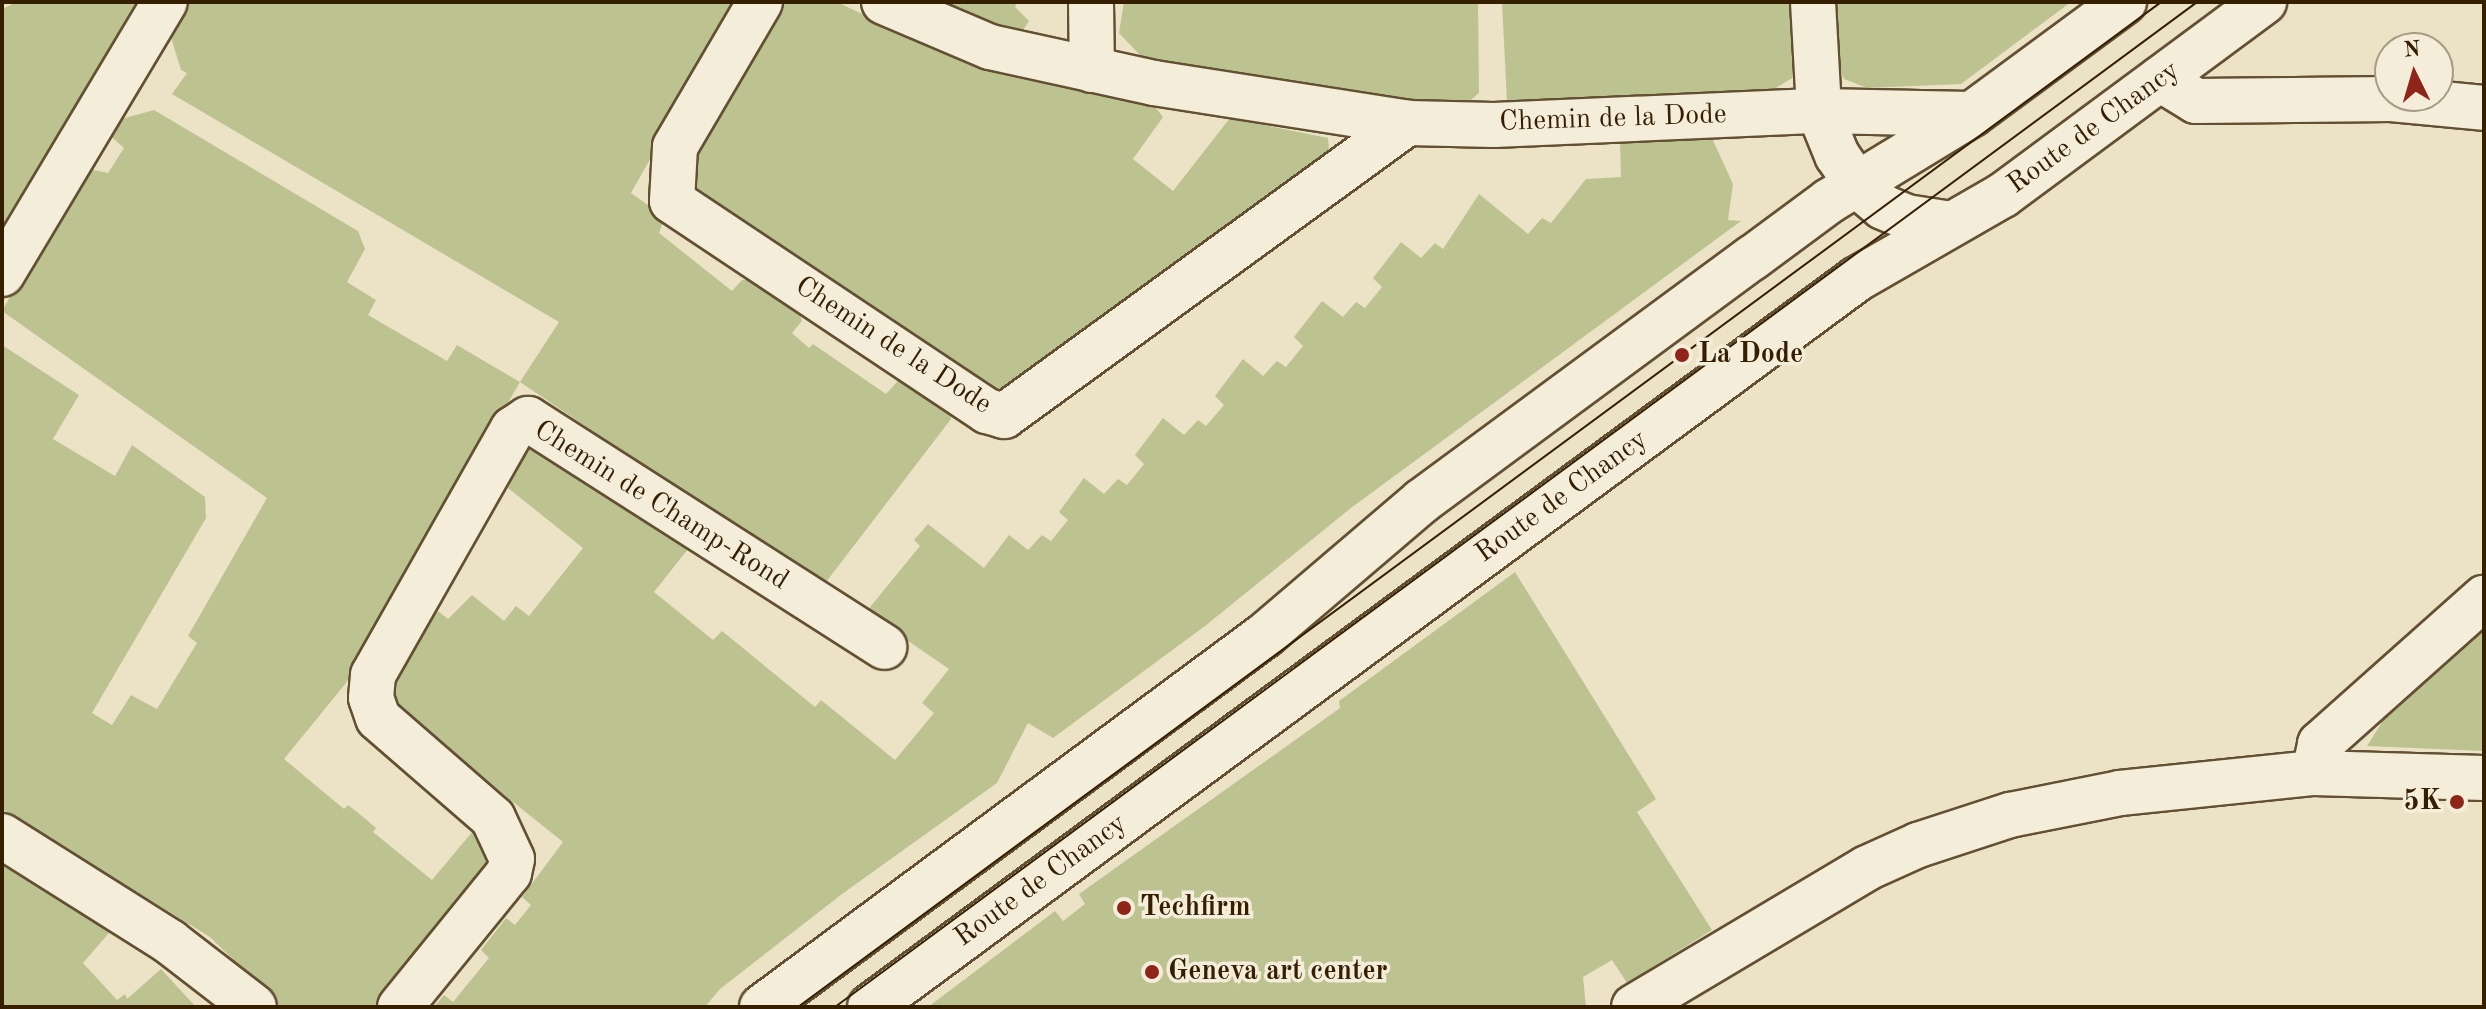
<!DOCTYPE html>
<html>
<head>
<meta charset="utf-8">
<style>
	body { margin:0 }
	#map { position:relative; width:2486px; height:1009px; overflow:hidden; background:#ece3c6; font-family:"Old Standard TT",serif }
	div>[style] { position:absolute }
	.green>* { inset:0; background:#bdc291 }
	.roads { filter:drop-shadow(2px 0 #635032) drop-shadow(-2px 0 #635032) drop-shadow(0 2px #635032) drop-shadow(0 -2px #635032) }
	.minor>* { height:44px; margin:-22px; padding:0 22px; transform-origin:22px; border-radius:22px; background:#f3edda }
	.tertiary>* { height:44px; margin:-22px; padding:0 22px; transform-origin:22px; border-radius:22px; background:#f3edda }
	.secondary>* { height:44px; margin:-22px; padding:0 22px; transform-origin:22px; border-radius:22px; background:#f3edda }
	.tram>* { height:2px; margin:-1px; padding:0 1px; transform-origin:1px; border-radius:1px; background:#351f00 }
	.dots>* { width:22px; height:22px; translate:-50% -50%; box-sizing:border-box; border:4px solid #f3edda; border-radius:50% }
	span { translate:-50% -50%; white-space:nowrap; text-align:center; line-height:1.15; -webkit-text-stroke:7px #f3edda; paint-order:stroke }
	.street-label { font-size:28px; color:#351f00 }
	.poi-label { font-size:28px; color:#351f00; font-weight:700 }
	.left { translate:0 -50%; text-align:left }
	.right { translate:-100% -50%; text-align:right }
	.frame { position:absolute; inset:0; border:4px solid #351f00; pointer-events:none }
	.north { position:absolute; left:2374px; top:32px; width:80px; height:80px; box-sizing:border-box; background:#f3edda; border:2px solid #a79b83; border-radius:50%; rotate:355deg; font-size:22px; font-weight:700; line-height:32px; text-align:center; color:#351f00 }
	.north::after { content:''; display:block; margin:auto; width:28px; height:36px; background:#8f2418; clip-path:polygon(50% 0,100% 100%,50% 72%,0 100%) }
</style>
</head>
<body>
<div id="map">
	<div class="green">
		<div style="clip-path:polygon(17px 2px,138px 2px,2px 226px,2px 9px)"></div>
		<div style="clip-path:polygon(184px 2px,739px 2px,631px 193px,665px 217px,659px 233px,732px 291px,742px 280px,761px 278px,797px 307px,802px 321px,792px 333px,809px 348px,813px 344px,886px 394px,905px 373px,949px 405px,951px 419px,823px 586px,520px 382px,346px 683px,284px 759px,344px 809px,348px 805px,362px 816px,376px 828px,373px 832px,432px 880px,478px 825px,491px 869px,381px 1007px,281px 1007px,210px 937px,2px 809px,2px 345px,79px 395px,53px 439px,115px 476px,132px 445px,205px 497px,206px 518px,92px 713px,112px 725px,131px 695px,157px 709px,197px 643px,188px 636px,267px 498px,2px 311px,84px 168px,108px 173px,124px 148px,107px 133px,114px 121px,154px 110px,358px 231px,365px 249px,347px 282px,376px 300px,368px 315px,447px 361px,457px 345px,520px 382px,559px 322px,172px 94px,187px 73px,181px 70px,168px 28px)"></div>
		<div style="clip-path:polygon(779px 2px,837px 2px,896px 30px,1007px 69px,1156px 108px,1163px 117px,1133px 159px,1173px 191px,1230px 118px,1328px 138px,1330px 160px,1000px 392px,693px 190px,685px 162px)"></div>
		<div style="clip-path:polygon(939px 2px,1017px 2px,1015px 7px,1029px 21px,1021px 33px)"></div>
		<div style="clip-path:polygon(1124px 2px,1478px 2px,1479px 93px,1463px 107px,1155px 71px,1119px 33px)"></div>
		<div style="clip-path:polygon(1502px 2px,1793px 2px,1798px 64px,1794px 77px,1766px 94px,1507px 102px)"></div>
		<div style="clip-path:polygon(1831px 2px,2071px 2px,1961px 84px,1867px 88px,1844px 79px,1836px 60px)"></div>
		<div style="clip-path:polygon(1711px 136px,1733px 184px,1728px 220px,1741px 221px,1351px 508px,1205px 626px,1053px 738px,1028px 723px,997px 783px,842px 894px,720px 989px,705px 1007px,434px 1007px,444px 995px,453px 1002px,489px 958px,481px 950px,506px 918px,515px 925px,531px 905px,522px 897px,563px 842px,398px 710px,392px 674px,438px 611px,448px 619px,472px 595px,504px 621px,516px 606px,529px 616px,583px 548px,508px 488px,529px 435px,688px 539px,688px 549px,654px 592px,713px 640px,722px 631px,815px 707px,821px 700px,895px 760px,934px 713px,922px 703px,949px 669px,866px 612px,920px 546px,914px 540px,928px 524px,984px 568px,1009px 535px,1028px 550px,1042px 535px,1051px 541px,1068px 520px,1059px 512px,1084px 478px,1104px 494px,1118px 479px,1127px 485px,1144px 464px,1135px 455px,1163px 418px,1184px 435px,1198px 420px,1206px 426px,1224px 405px,1215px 396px,1243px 359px,1263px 376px,1277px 361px,1286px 367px,1303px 346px,1294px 337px,1322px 301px,1343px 317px,1356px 302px,1365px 308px,1382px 287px,1373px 278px,1401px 242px,1421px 258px,1435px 243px,1443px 249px,1479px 194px,1528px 234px,1542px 218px,1551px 223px,1586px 179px,1621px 177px,1620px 141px)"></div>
		<div style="clip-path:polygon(1515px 572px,1656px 799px,1637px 812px,1712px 930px,1627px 983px,1612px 960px,1583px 977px,1586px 1007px,928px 1007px,1055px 911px,1063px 921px,1085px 904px,1079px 894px,1340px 708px,1339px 701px)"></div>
		<div style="clip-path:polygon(2484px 622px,2484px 751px,2367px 746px,2391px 708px)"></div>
		<div style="clip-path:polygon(2px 850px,115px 926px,83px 963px,117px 1000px,125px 994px,127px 999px,161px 969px,196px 1007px,2px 1007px)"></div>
	</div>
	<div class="roads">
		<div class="minor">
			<div style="left:760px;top:2px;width:168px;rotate:120.4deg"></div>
			<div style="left:675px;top:147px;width:54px;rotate:93.2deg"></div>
			<div style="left:672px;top:201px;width:379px;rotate:33.7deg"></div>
			<div style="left:987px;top:411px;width:18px;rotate:16deg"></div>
			<div style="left:1004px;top:416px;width:499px;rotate:-36deg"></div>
			<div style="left:884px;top:2px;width:115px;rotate:23deg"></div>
			<div style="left:990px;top:47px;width:168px;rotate:12.4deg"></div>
			<div style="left:1154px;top:83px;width:257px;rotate:8.9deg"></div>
			<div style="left:1408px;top:123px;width:86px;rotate:1.3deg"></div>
			<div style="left:1494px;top:125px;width:325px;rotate:-2.5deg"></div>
			<div style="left:1819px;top:111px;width:153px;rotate:1.1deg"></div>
			<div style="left:1091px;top:2px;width:68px;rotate:89.2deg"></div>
			<div style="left:1813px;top:2px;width:109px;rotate:86.8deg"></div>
			<div style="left:1819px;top:111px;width:48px;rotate:67.8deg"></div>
			<div style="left:1837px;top:155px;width:36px;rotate:56deg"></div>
			<div style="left:1857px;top:185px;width:34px;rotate:40deg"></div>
			<div style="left:1883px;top:207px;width:25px;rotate:23deg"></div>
			<div style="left:1906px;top:217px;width:46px;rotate:8.8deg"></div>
			<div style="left:2160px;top:79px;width:42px;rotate:31.4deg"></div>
			<div style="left:2196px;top:101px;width:195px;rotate:-0.6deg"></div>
			<div style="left:2391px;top:99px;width:93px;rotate:5.5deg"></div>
			<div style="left:2px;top:274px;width:317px;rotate:-59.1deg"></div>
			<div style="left:2314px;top:773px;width:30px;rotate:-78deg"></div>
			<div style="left:2320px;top:744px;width:220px;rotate:-41.7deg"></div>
			<div style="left:2px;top:836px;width:199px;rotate:32.2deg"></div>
			<div style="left:170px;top:942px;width:106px;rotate:37.7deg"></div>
			<div style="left:400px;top:1007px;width:173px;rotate:-50.9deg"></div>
			<div style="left:509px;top:873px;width:14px;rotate:-78deg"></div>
			<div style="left:512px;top:859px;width:45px;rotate:-114.9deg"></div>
			<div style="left:493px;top:818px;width:152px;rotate:-139deg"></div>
			<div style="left:378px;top:718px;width:21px;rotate:-109deg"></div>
			<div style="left:371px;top:698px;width:23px;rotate:-85deg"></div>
			<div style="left:373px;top:675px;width:283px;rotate:-60.4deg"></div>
			<div style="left:513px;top:429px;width:18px;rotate:-34deg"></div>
			<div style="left:528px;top:419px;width:423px;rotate:32.6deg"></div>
		</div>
		<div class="tertiary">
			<div style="left:1634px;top:1007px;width:271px;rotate:-30.8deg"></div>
			<div style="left:1867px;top:868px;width:56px;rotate:-24.3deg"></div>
			<div style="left:1918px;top:845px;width:97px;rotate:-18.1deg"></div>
			<div style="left:2010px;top:815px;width:112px;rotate:-11.3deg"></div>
			<div style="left:2120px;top:793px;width:195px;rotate:-5.9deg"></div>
			<div style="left:2314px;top:773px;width:170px;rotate:1.7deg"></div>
		</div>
		<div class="secondary">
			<div style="left:762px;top:1007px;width:626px;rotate:-36.49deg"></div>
			<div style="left:1265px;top:635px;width:206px;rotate:-40.5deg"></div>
			<div style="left:1422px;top:501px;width:410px;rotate:-36.4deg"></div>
			<div style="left:1752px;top:258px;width:96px;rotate:-36.5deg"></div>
			<div style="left:1829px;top:201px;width:167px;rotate:-31.3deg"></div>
			<div style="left:1972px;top:114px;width:189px;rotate:-36.4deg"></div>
			<div style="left:870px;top:1007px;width:1226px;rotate:-36.41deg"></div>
			<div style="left:1857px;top:279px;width:168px;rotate:-29.9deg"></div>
			<div style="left:2003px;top:195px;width:325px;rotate:-36.5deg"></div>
		</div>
	</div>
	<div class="tram">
		<div style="left:798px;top:1007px;width:1693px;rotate:-36.4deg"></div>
		<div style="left:835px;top:1007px;width:1693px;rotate:-36.42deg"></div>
	</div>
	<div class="dots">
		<div style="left:1682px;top:355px;background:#8f2418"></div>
		<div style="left:2457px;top:802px;background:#8f2418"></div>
		<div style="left:1124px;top:908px;background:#8f2418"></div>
		<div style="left:1152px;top:972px;background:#8f2418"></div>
	</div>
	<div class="street-label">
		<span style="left:1613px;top:119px;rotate:-2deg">Chemin de la Dode</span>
		<span style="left:2094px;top:128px;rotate:-36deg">Route de Chancy</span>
		<span style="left:893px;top:346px;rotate:33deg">Chemin de la Dode</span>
		<span style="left:1562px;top:497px;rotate:-36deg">Route de Chancy</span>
		<span style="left:661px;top:506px;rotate:32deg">Chemin de Champ-Rond</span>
		<span style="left:1041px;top:881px;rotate:-36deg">Route de Chancy</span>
	</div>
	<div class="poi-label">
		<span class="left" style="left:1698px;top:355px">La Dode</span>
		<span class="right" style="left:2441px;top:802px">5K</span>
		<span class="left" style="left:1140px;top:908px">Techfirm</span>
		<span class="left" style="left:1168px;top:972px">Geneva art center</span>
	</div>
	<div class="frame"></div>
	<div class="north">N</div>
</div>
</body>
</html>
